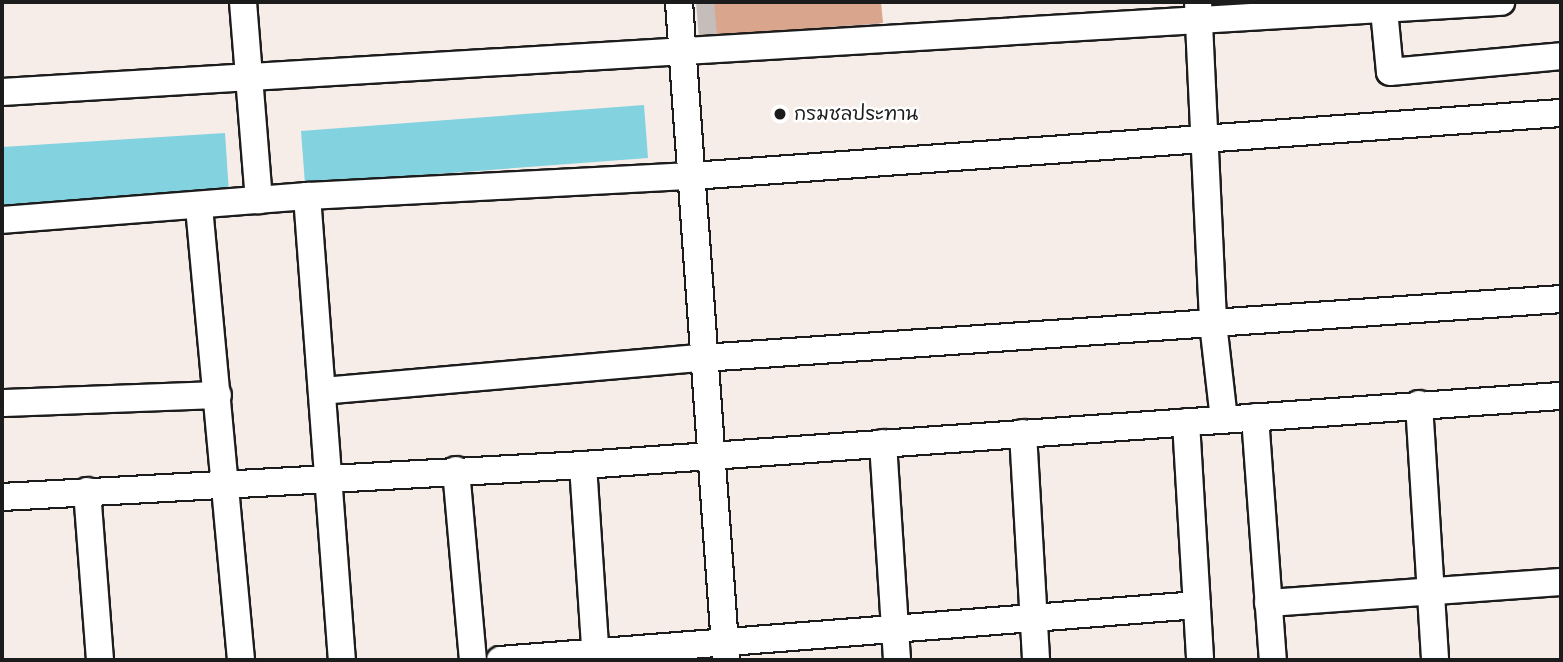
<!DOCTYPE html>
<html>
<head>
<meta charset="utf-8">
<style>
	body { margin:0 }
	#map { position:relative; width:1563px; height:662px; overflow:hidden; background:#f7ede8; font-family:"Shantell Sans","Playpen Sans Thai",sans-serif }
	div>[style] { position:absolute }
	.water>* { inset:0; background:#83d2df }
	.shadow>* { inset:0; background:#0003 }
	.building>* { inset:0; background:#d9a58d }
	.roads { filter:drop-shadow(2px 0 #1c1c1c) drop-shadow(-2px 0 #1c1c1c) drop-shadow(0 2px #1c1c1c) drop-shadow(0 -2px #1c1c1c) }
	.minor>* { height:26px; margin:-13px; padding:0 13px; transform-origin:13px; border-radius:13px; background:#fff }
	.dots>* { width:19px; height:19px; translate:-50% -50%; box-sizing:border-box; border:4px solid #fff; border-radius:50% }
	span { translate:-50% -50%; white-space:nowrap; text-align:center; line-height:1.15; -webkit-text-stroke:5px #fff; paint-order:stroke }
	.poi-label { font-size:19px; color:#1c1c1c }
	.left { translate:0 -50%; text-align:left }
	.frame { position:absolute; inset:0; border:4px solid #1c1c1c; pointer-events:none }
</style>
</head>
<body>
<div id="map">
	<div class="water">
		<div style="clip-path:polygon(644px 105px,648px 158px,305px 184px,301px 131px)"></div>
		<div style="clip-path:polygon(225px 133px,229px 193px,2px 206px,2px 147px)"></div>
	</div>
	<div class="shadow">
		<div style="clip-path:polygon(696px 2px,879px 2px,881px 22px,863px 40px,700px 51px)"></div>
	</div>
	<div class="building">
		<div style="clip-path:polygon(714px 2px,881px 2px,883px 23px,717px 35px)"></div>
	</div>
	<div class="roads">
		<div class="minor">
			<div style="left:243px;top:2px;width:199px;rotate:85.4deg"></div>
			<div style="left:679px;top:2px;width:660px;rotate:85.91deg"></div>
			<div style="left:1198px;top:2px;width:321px;rotate:87.3deg"></div>
			<div style="left:1213px;top:323px;width:97px;rotate:83.5deg"></div>
			<div style="left:1384px;top:10px;width:62px;rotate:84.5deg"></div>
			<div style="left:1390px;top:72px;width:172px;rotate:-5.3deg"></div>
			<div style="left:2px;top:92px;width:1502px;rotate:-3.44deg"></div>
			<div style="left:307px;top:196px;width:465px;rotate:85.7deg"></div>
			<div style="left:199px;top:207px;width:455px;rotate:84.7deg"></div>
			<div style="left:2px;top:220px;width:306px;rotate:-4.5deg"></div>
			<div style="left:307px;top:196px;width:386px;rotate:-3deg"></div>
			<div style="left:692px;top:176px;width:871px;rotate:-4.15deg"></div>
			<div style="left:322px;top:391px;width:382px;rotate:-5deg"></div>
			<div style="left:703px;top:358px;width:860px;rotate:-3.93deg"></div>
			<div style="left:2px;top:403px;width:216px;rotate:-2.1deg"></div>
			<div style="left:1419px;top:404px;width:256px;rotate:86.4deg"></div>
			<div style="left:1255px;top:417px;width:244px;rotate:85.8deg"></div>
			<div style="left:1186px;top:422px;width:238px;rotate:86.6deg"></div>
			<div style="left:1023px;top:433px;width:227px;rotate:86.7deg"></div>
			<div style="left:883px;top:443px;width:217px;rotate:86.3deg"></div>
			<div style="left:583px;top:465px;width:195px;rotate:86.2deg"></div>
			<div style="left:456px;top:470px;width:191px;rotate:84.9deg"></div>
			<div style="left:87px;top:491px;width:169px;rotate:85.6deg"></div>
			<div style="left:2px;top:497px;width:582px;rotate:-3.15deg"></div>
			<div style="left:583px;top:465px;width:980px;rotate:-4.04deg"></div>
			<div style="left:1268px;top:603px;width:294px;rotate:-4.1deg"></div>
			<div style="left:500px;top:660px;width:699px;rotate:-4.51deg"></div>
		</div>
	</div>
	<div class="dots">
		<div style="left:780px;top:114px;background:#1c1c1c"></div>
	</div>
	<div class="poi-label">
		<span class="left" style="left:794px;top:114px">กรมชลประทาน</span>
	</div>
	<div class="frame"></div>
</div>
</body>
</html>
